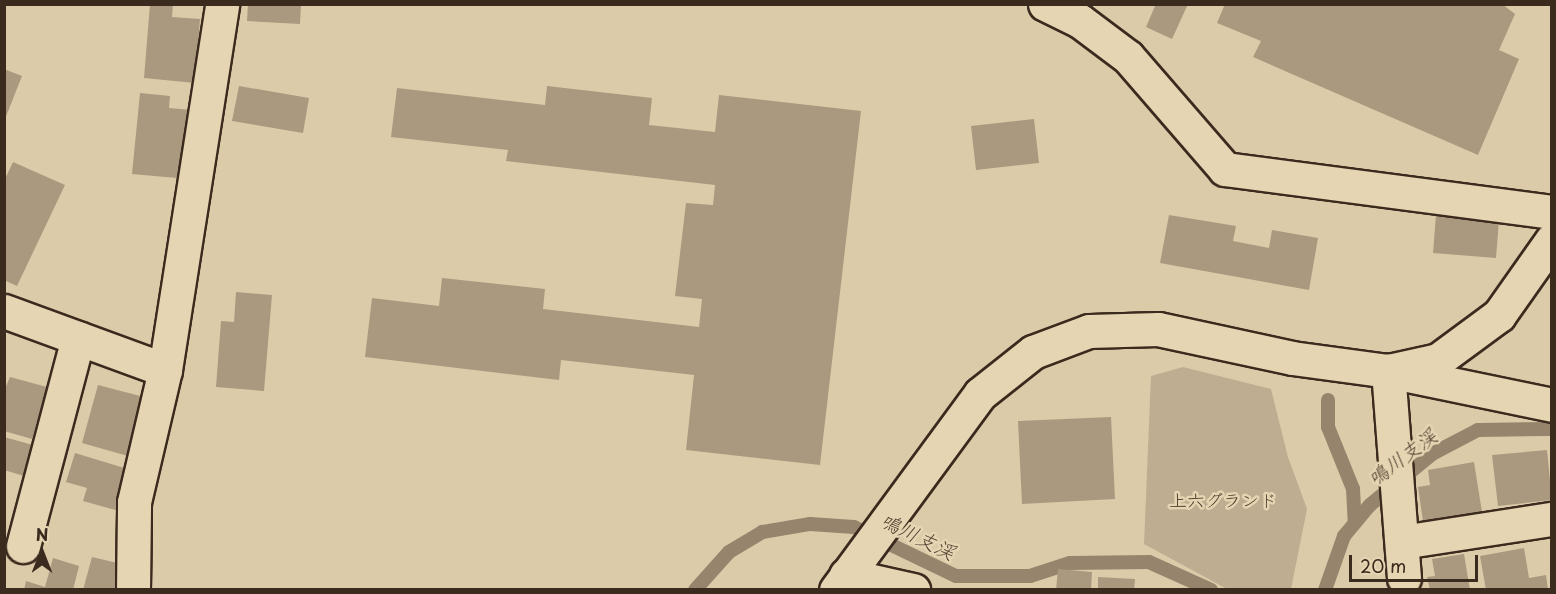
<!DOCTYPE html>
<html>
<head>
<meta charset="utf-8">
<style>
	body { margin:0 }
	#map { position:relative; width:1556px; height:594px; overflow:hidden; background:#dccba9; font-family:"Playpen Sans","Klee One",sans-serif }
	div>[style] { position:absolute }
	.green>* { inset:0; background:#bead90 }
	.stream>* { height:14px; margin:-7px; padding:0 7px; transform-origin:7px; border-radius:7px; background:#96856c }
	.building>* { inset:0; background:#aa997e }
	.roads { filter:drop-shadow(2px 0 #3b2a1e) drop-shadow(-2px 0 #3b2a1e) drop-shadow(0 2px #3b2a1e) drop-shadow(0 -2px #3b2a1e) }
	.minor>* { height:33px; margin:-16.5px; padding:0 16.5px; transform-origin:16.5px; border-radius:16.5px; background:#e6d5b2 }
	span { translate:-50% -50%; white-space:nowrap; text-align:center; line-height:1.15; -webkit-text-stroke:5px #e6d5b2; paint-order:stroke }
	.park-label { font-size:18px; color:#4f3e2f }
	.water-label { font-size:20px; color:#524132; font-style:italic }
	.frame { position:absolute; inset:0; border:6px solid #3b2a1e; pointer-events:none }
	.north { position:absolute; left:12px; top:522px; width:60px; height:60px; -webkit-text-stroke:4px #e6d5b2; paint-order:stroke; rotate:0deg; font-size:16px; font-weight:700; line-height:24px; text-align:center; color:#3b2a1e }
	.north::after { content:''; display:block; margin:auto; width:21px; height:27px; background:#3b2a1e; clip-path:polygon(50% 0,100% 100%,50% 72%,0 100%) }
	.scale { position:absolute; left:1349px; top:555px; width:129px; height:27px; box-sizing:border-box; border:3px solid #3b2a1e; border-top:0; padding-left:8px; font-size:18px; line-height:21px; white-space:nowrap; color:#3b2a1e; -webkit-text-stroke:4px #e6d5b2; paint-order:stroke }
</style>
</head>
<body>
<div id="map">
	<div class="green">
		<div style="clip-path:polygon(1183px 367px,1271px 389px,1288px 457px,1307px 509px,1291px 589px,1227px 589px,1144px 544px,1151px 376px)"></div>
	</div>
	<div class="stream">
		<div style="left:1328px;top:400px;width:27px;rotate:90deg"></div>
		<div style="left:1328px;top:427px;width:67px;rotate:68deg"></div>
		<div style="left:1353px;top:489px;width:34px;rotate:87deg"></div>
		<div style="left:695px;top:590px;width:51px;rotate:-48.2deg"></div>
		<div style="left:729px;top:552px;width:39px;rotate:-31deg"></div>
		<div style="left:762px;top:532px;width:49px;rotate:-9.5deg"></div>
		<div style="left:810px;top:524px;width:44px;rotate:3.9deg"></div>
		<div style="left:854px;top:527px;width:113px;rotate:25.7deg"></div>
		<div style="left:956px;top:576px;width:74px"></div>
		<div style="left:1030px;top:576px;width:42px;rotate:-18deg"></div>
		<div style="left:1070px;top:563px;width:79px;rotate:-0.7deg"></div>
		<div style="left:1149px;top:562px;width:68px;rotate:24.3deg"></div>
		<div style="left:1325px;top:590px;width:57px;rotate:-70.6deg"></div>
		<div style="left:1344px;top:536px;width:40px;rotate:-50deg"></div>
		<div style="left:1370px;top:505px;width:80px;rotate:-39.4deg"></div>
		<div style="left:1432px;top:454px;width:52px;rotate:-27.6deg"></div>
		<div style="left:1478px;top:430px;width:74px;rotate:-0.8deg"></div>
	</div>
	<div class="building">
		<div style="clip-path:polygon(150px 4px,173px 4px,172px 17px,200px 19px,195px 83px,144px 78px)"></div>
		<div style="clip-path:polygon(248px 4px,301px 4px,300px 24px,247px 21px)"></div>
		<div style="clip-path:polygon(1151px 4px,1188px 4px,1172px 39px,1146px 27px,1155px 6px)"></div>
		<div style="clip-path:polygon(1225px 4px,1502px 4px,1515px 14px,1499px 50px,1519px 59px,1478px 155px,1253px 57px,1261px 41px,1217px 23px)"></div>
		<div style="clip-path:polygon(4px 69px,22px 76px,5px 119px,4px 119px)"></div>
		<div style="clip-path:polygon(239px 86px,309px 98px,303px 133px,232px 121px)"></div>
		<div style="clip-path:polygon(547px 86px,652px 98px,649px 125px,715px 132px,719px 95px,861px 111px,820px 465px,686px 450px,694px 375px,561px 360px,559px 380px,365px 357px,372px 298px,439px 306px,442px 278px,545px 289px,543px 309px,699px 327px,702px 299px,675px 296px,686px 203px,713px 205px,715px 185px,506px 161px,508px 150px,391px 137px,397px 88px,545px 105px)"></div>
		<div style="clip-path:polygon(140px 93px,170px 96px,169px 108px,192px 110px,187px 168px,178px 168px,177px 178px,132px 174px)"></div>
		<div style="clip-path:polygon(1034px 119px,1039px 163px,976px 170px,971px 126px)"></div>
		<div style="clip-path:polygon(13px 162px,65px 185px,17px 286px,4px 280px,4px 181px)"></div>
		<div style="clip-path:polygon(1169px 215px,1236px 226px,1233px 241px,1269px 248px,1272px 230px,1318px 238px,1309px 290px,1160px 263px)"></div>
		<div style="clip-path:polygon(1436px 215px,1499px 220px,1496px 258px,1433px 253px)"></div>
		<div style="clip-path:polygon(236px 292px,272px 295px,264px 391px,216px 387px,221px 321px,234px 322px)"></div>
		<div style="clip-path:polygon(10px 377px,47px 387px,32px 439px,4px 431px,4px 391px)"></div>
		<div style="clip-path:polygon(98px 385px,144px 397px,128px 456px,82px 443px)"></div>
		<div style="clip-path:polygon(1111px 417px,1115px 499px,1022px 504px,1018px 421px)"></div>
		<div style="clip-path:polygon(4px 437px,33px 445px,24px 476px,4px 470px)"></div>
		<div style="clip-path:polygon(1547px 450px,1552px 500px,1498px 506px,1492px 455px)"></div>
		<div style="clip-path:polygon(75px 453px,131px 470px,119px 511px,83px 501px,87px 488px,66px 482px)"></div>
		<div style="clip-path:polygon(1474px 462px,1482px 512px,1423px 521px,1418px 487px,1430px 485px,1428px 470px)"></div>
		<div style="clip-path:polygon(1524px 548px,1529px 578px,1546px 575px,1548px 590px,1486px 590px,1480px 556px)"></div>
		<div style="clip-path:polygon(1464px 554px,1470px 590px,1430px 590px,1427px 577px,1435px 576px,1432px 559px)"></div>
		<div style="clip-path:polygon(92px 557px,126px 565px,119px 590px,83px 590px)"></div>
		<div style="clip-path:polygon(53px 558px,79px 566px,73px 590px,24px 590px,26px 581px,45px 587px)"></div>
		<div style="clip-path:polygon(1058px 569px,1092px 572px,1091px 590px,1056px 590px)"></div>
		<div style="clip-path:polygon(1098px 577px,1135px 579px,1134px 590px,1098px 590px)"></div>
	</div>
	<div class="roads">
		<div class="minor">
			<div style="left:1045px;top:4px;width:39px;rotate:26deg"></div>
			<div style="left:1080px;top:21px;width:60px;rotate:36.9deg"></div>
			<div style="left:1128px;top:57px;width:148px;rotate:49.1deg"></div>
			<div style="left:1225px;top:169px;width:330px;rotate:7.5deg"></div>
			<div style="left:4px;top:311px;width:171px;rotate:20.1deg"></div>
			<div style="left:1402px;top:542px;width:151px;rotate:-8.8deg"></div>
			<div style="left:23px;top:546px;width:215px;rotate:-75.2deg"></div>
			<div style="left:846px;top:575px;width:69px;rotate:12.6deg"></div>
			<div style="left:1404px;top:578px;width:208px;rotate:-94.4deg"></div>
			<div style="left:1388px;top:371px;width:167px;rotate:11.7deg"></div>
			<div style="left:133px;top:590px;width:88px;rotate:-89.3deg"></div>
			<div style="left:134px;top:502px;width:136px;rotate:-76.8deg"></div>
			<div style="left:165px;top:370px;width:370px;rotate:-81.1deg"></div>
			<div style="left:836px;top:590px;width:243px;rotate:-53.7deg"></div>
			<div style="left:980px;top:394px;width:68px;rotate:-38.4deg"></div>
			<div style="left:1033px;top:352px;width:60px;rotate:-20.6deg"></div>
			<div style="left:1089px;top:331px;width:69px;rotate:-1.7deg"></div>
			<div style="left:1158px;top:329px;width:137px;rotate:12.2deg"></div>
			<div style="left:1292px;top:358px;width:97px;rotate:7.7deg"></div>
			<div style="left:1388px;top:371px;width:51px;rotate:-12.4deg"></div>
			<div style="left:1438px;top:360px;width:76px;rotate:-36.4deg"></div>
			<div style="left:1499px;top:315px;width:92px;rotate:-54.8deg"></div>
		</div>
	</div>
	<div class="park-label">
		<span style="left:1223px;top:500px">上六グランド</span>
	</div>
	<div class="water-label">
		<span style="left:1402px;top:457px;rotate:-37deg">鳴川支渓</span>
		<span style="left:918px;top:536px;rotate:26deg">鳴川支渓</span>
	</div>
	<div class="frame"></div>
	<div class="north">N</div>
	<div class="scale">20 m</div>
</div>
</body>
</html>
